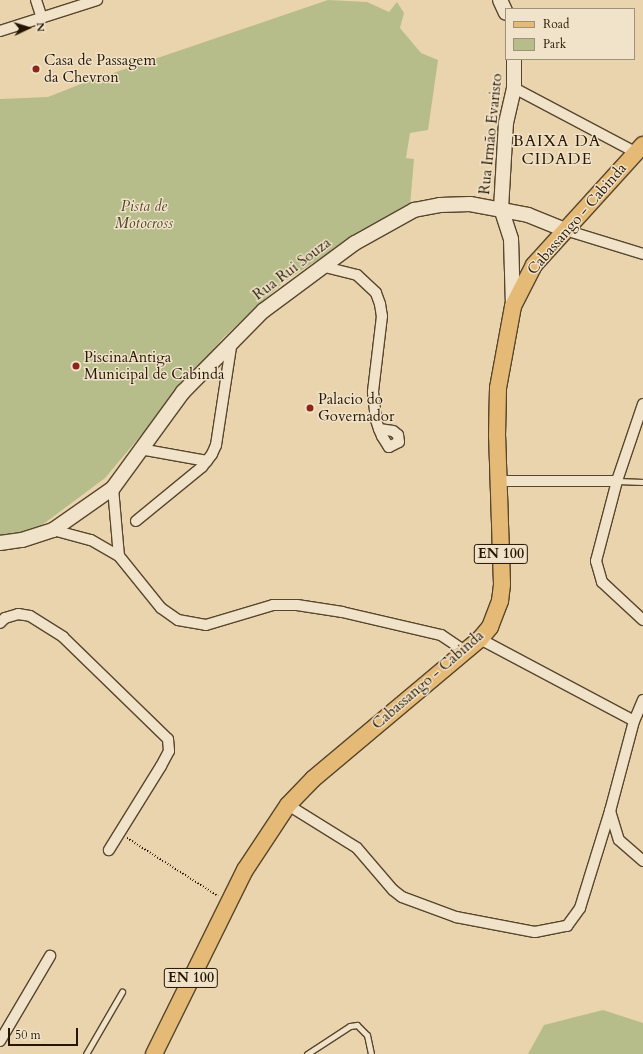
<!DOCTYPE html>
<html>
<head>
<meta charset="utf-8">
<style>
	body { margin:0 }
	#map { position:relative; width:643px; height:1054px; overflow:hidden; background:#ead4ad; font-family:Cardo,serif }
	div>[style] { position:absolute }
	.green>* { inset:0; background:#b6bd8a }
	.path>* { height:1.5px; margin-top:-0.75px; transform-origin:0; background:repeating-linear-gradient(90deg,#261601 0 1px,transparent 0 3px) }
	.roads { filter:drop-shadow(1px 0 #57462c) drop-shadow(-1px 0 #57462c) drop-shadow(0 1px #57462c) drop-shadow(0 -1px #57462c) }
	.lane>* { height:5px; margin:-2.5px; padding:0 2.5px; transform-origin:2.5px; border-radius:2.5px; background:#f1e3ca }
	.street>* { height:10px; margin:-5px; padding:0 5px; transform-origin:5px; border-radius:5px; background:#f1e3ca }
	.secondary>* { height:14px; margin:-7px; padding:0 7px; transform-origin:7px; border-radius:7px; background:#f1e3ca }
	.primary>* { height:16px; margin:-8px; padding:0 8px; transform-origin:8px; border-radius:8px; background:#e5ba76 }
	.dots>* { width:11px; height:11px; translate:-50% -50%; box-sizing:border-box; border:2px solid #f1e3ca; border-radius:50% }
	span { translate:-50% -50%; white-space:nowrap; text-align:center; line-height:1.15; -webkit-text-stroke:3px #f1e3ca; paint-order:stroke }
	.shield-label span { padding:1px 3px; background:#f1e3ca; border:1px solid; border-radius:3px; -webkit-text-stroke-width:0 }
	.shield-label { font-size:14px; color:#261601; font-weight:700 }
	.poi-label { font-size:15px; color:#261601 }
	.left { translate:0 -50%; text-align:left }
	.street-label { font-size:15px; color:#261601 }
	.park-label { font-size:15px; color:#51482a; font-style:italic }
	.neighbourhood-label { font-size:16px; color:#261601; letter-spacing:1px }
	.legend { position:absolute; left:505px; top:8px; width:130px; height:52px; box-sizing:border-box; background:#f1e3ca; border:1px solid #a0917a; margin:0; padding:5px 7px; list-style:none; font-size:12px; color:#261601 }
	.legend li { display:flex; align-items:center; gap:8px; height:20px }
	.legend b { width:20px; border:1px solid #a0917a }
	.north { position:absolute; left:8px; top:8px; width:40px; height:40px; -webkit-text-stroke:3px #f1e3ca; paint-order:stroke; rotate:86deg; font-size:11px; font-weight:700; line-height:16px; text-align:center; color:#261601 }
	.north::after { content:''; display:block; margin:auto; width:14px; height:18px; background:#261601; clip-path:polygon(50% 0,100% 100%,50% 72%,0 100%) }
	.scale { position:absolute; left:8px; top:1028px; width:70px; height:18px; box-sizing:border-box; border:2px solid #261601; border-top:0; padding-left:5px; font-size:12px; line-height:14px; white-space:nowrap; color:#261601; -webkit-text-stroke:3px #f1e3ca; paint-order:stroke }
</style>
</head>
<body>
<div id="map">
	<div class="green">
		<div style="clip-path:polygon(328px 0,367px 2px,389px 12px,397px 2px,404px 13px,400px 28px,421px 53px,438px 60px,428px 130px,410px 133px,406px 158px,414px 159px,410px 206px,343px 243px,281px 284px,223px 338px,105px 478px,30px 534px,10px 537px,0 535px,0 99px,48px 97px,81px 84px)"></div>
		<div style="clip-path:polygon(603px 1010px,643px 1023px,643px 1054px,528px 1054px,544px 1025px)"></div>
	</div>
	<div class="path">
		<div style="left:127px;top:838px;width:108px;rotate:32.5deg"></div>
	</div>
	<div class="roads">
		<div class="lane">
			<div style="left:617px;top:481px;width:26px;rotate:2deg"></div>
			<div style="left:86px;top:1054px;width:72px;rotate:-59.9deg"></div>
			<div style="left:307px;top:1054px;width:51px;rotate:-33.1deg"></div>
			<div style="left:350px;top:1026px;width:7px;rotate:-8deg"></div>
			<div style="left:357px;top:1025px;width:14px;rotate:45deg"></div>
			<div style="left:367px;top:1035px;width:19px;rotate:78deg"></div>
		</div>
		<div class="street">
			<div style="left:36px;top:0;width:19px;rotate:72deg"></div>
			<div style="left:0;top:31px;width:102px;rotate:-17.7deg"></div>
			<div style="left:514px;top:88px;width:137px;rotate:27.9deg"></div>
			<div style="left:565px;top:230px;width:82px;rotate:17.1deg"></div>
			<div style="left:325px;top:267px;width:33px;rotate:14deg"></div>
			<div style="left:357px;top:275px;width:26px;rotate:43deg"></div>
			<div style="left:376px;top:293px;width:12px;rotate:70deg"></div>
			<div style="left:380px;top:304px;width:12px;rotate:81deg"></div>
			<div style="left:382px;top:316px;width:77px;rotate:96.8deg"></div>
			<div style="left:373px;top:392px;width:28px;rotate:84deg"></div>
			<div style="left:376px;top:420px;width:9px;rotate:72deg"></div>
			<div style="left:379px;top:429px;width:8px;rotate:67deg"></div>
			<div style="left:382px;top:436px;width:13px;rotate:58deg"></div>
			<div style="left:389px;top:447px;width:11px;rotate:-27deg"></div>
			<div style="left:399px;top:442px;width:7px;rotate:-98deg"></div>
			<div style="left:398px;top:435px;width:6px;rotate:-141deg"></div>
			<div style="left:393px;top:431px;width:14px;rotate:-172deg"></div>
			<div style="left:643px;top:404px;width:81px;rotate:108.7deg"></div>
			<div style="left:617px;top:481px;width:83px;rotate:104.7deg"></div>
			<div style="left:596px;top:561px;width:22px;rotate:74deg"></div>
			<div style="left:602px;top:582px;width:56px;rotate:42.8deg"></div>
			<div style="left:140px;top:449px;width:68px;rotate:10.2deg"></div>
			<div style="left:498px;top:481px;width:119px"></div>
			<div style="left:113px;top:488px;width:68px;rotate:85deg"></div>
			<div style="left:119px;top:556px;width:67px;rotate:51.1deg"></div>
			<div style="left:161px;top:608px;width:21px;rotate:35deg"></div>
			<div style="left:178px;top:620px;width:28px;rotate:10deg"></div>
			<div style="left:206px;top:625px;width:70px;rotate:-16.6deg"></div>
			<div style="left:273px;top:605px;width:24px"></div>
			<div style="left:297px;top:605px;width:46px;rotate:8.8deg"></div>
			<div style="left:342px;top:612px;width:102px;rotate:13.1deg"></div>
			<div style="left:441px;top:635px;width:29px;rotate:34deg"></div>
			<div style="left:136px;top:521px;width:85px;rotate:-39.3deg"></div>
			<div style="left:202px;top:467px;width:16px;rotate:-52deg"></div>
			<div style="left:212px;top:454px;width:10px;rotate:-66deg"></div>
			<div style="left:216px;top:445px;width:105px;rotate:-81.3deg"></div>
			<div style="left:53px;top:530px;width:39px;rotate:15deg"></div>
			<div style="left:91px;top:540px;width:32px;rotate:30deg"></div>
			<div style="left:0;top:623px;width:7px;rotate:-45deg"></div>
			<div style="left:5px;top:618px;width:14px;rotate:-17deg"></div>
			<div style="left:18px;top:614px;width:12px;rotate:9deg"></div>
			<div style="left:30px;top:616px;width:39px;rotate:32deg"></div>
			<div style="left:63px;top:637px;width:146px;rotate:44.2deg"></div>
			<div style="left:168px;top:739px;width:12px;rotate:85deg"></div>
			<div style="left:169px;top:751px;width:17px;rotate:118deg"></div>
			<div style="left:161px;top:766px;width:99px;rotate:121.8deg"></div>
			<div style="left:480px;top:639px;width:174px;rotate:28deg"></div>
			<div style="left:643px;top:700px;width:23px;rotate:113deg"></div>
			<div style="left:634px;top:721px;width:93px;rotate:104.9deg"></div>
			<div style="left:610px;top:811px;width:30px;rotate:73deg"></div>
			<div style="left:619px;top:840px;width:32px;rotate:41deg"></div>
			<div style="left:288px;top:805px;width:81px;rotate:31.9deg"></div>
			<div style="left:357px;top:848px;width:55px;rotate:49.4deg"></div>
			<div style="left:393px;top:890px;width:11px;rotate:38deg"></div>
			<div style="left:402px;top:897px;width:58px;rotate:20.3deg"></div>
			<div style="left:456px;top:917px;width:80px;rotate:10.8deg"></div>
			<div style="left:535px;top:932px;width:33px;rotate:-11deg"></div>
			<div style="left:567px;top:926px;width:22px;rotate:-54deg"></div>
			<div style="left:580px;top:908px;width:102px;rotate:-72.8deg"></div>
			<div style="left:0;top:1041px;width:99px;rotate:-59.5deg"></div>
		</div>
		<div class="secondary">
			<div style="left:500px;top:0;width:14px;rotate:65deg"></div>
			<div style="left:513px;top:306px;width:67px;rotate:-91.7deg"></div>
			<div style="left:511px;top:239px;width:32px;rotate:-108deg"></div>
			<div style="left:501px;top:209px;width:86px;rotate:-86.7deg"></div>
			<div style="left:506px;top:123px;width:36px;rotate:-77deg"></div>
			<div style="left:514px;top:88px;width:29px;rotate:-90deg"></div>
			<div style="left:0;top:543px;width:22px;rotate:-8deg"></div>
			<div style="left:22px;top:540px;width:33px;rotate:-18deg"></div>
			<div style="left:53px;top:530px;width:73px;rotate:-35deg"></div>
			<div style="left:113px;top:488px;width:119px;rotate:-53.9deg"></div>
			<div style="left:183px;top:392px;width:114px;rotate:-45.4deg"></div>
			<div style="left:263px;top:311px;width:114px;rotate:-36.5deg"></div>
			<div style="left:355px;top:243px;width:68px;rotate:-29.2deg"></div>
			<div style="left:414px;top:210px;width:26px;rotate:-11deg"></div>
			<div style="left:440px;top:205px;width:30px;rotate:-2deg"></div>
			<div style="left:470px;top:204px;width:59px;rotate:10.7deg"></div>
			<div style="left:528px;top:215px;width:40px;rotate:22deg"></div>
		</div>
		<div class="primary">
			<div style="left:154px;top:1054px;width:205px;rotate:-63.7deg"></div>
			<div style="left:245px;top:870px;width:78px;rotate:-56.5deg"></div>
			<div style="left:288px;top:805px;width:36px;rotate:-46deg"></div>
			<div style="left:313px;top:779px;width:218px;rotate:-40deg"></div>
			<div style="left:480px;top:639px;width:16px;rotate:-50deg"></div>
			<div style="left:490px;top:627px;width:28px;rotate:-69deg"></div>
			<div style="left:500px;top:601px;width:17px;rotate:-83deg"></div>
			<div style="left:502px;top:584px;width:148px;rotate:-91.9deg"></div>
			<div style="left:497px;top:436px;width:48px;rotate:-88.8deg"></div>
			<div style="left:498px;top:388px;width:83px;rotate:-79.6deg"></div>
			<div style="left:513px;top:306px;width:46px;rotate:-62.9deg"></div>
			<div style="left:534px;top:265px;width:162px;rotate:-47.8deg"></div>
		</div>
	</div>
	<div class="dots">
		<div style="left:36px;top:69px;background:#8f2418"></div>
		<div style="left:76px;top:366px;background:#8f2418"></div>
		<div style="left:310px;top:408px;background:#8f2418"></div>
	</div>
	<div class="shield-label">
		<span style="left:501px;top:554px">EN 100</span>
		<span style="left:191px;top:978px">EN 100</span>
	</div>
	<div class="poi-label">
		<span class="left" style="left:44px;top:69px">Casa de Passagem<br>da Chevron</span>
		<span class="left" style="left:84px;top:366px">PiscinaAntiga<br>Municipal de Cabinda</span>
		<span class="left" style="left:318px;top:408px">Palacio do<br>Governador</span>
	</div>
	<div class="street-label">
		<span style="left:491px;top:134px;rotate:-84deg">Rua Irmão Evaristo</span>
		<span style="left:577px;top:219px;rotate:-49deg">Cabassango - Cabinda</span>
		<span style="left:292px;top:269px;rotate:-37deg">Rua Rui Souza</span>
		<span style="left:428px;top:680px;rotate:-41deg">Cabassango - Cabinda</span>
	</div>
	<div class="park-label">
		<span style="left:144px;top:215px">Pista de<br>Motocross</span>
	</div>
	<div class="neighbourhood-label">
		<span style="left:557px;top:150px">BAIXA DA<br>CIDADE</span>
	</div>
	<ul class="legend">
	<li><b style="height:5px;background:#e5ba76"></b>Road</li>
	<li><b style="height:11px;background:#b6bd8a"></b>Park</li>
	</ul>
	<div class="north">N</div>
	<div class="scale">50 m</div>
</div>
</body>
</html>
